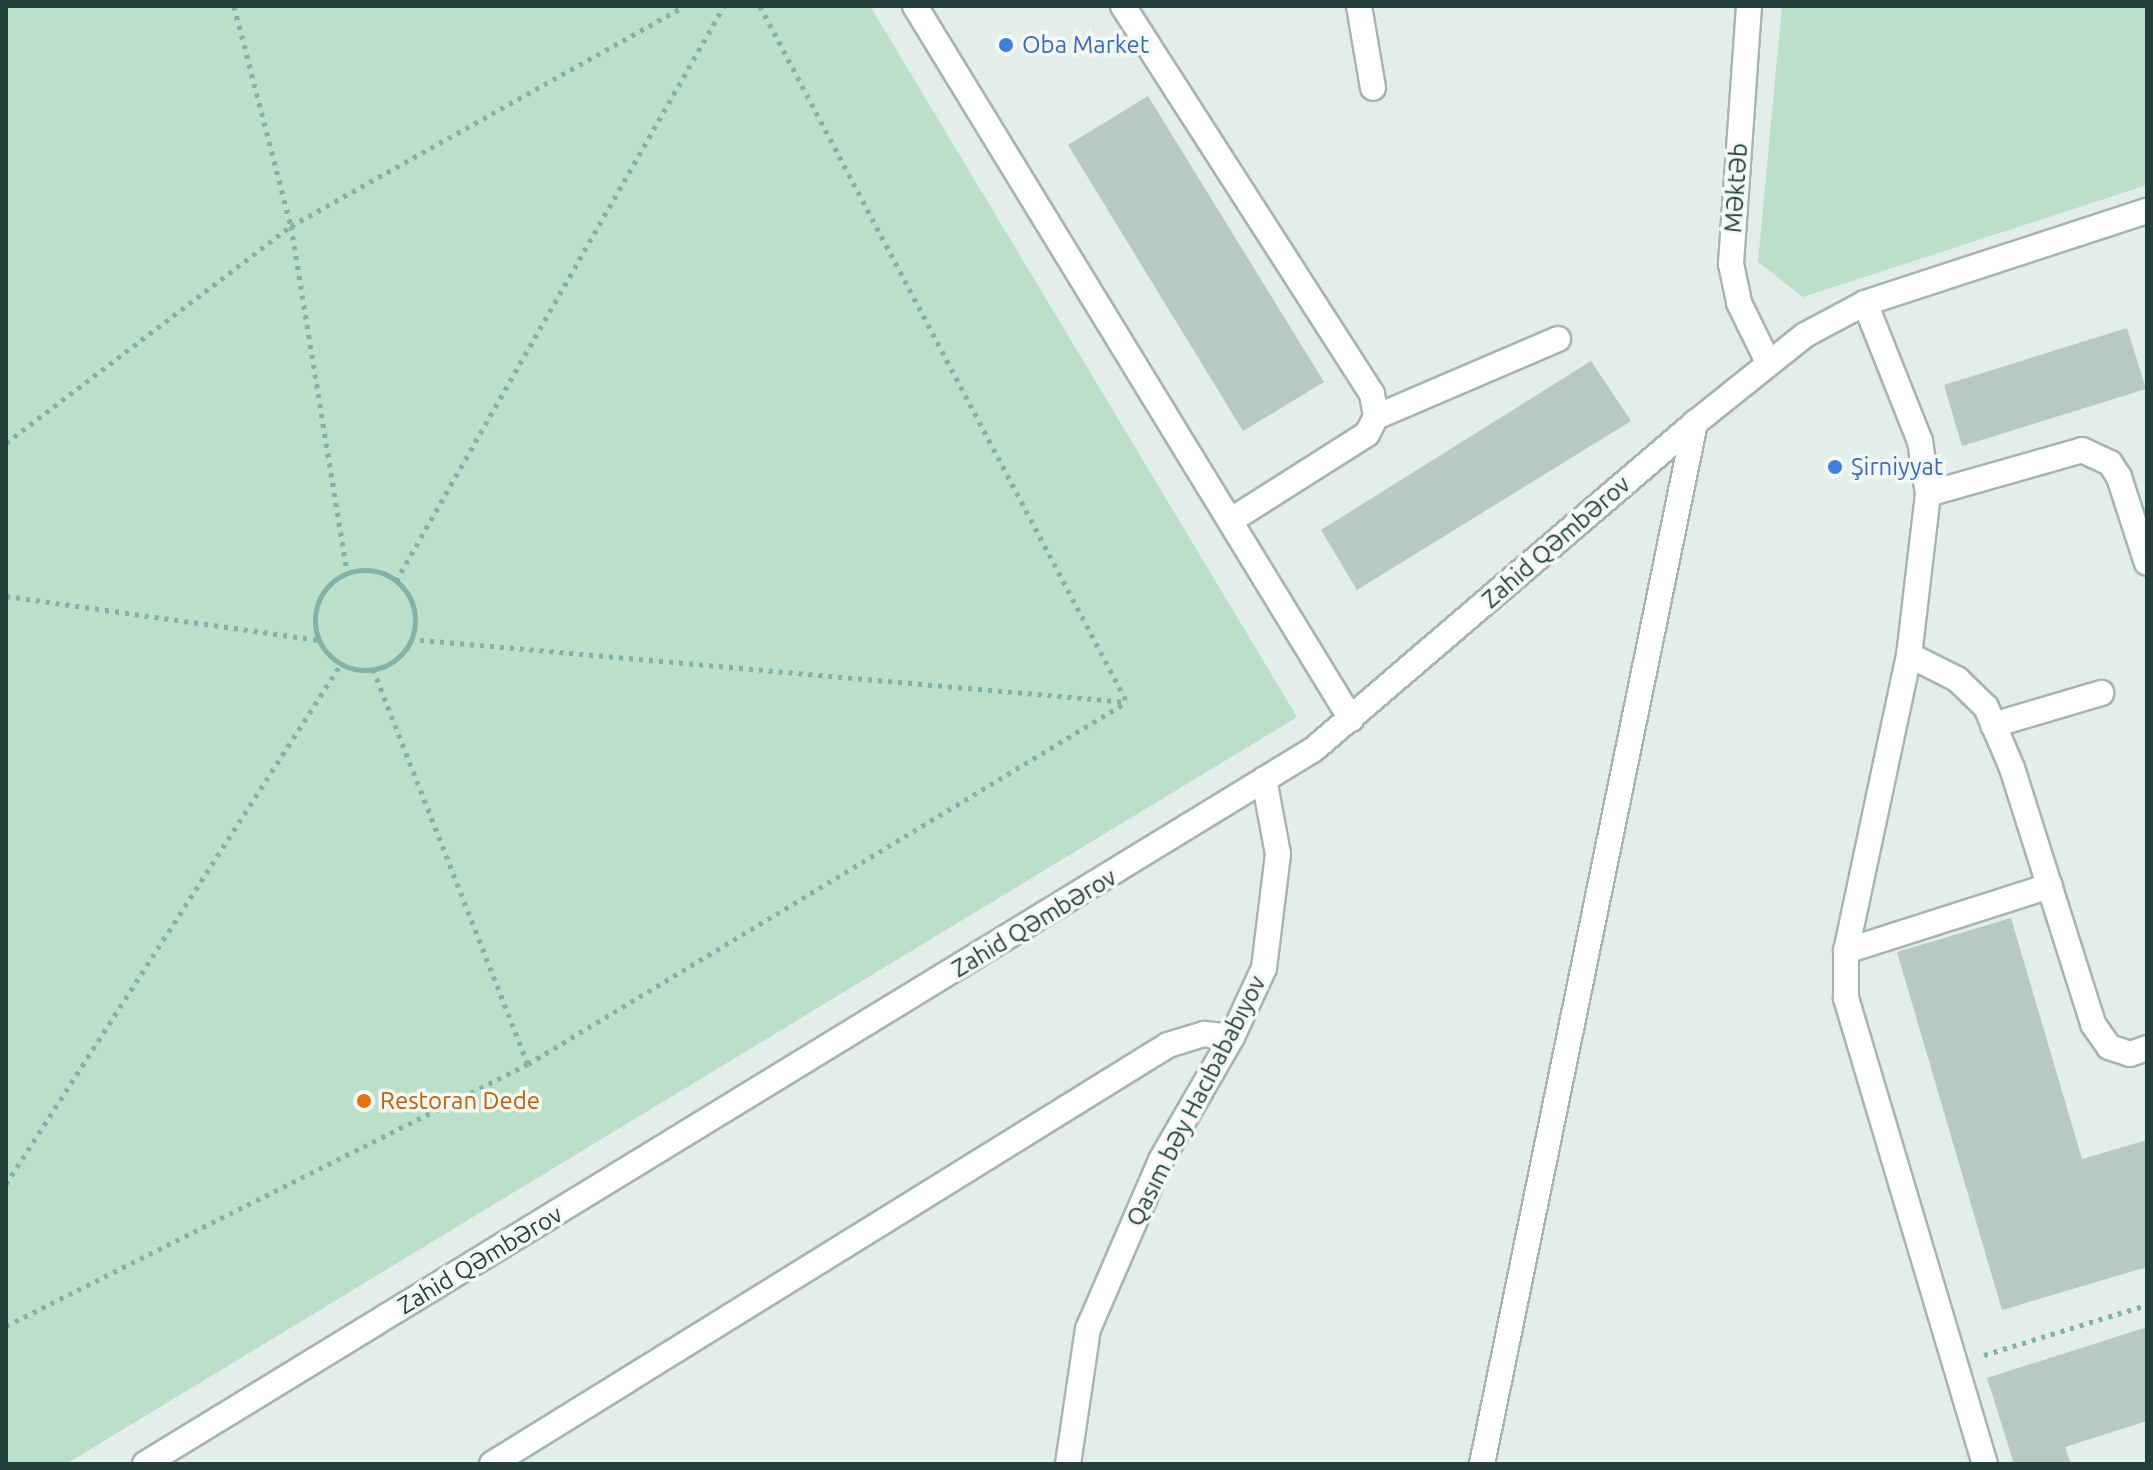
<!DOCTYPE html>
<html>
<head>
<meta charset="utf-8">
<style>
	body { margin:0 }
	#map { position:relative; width:2153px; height:1470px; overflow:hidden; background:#e3ede9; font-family:Ubuntu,sans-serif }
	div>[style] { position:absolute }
	.green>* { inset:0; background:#bbdfc8 }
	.building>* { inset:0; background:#b8c8c3 }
	.path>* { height:5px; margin-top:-2.5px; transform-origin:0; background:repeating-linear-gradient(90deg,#82b2a7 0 4px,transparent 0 10px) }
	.path>.ring { margin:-2.5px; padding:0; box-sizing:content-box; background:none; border:5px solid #82b2a7; border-radius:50% }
	.roads { filter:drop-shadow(2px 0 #a5b5b1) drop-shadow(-2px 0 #a5b5b1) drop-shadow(0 2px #a5b5b1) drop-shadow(0 -2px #a5b5b1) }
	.minor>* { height:24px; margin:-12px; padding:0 12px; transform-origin:12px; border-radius:12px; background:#fff }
	.dots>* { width:22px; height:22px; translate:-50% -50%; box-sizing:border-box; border:4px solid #f4f9f7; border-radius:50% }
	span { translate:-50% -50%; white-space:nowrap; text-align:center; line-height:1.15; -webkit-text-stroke:7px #f4f9f7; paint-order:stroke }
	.shop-label { font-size:24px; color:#366cbe }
	.left { translate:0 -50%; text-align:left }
	.street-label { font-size:24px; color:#223f3a }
	.food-label { font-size:24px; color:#c56008 }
	.frame { position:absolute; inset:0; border:8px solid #223f3a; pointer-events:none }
</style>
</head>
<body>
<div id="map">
	<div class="green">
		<div style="clip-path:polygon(6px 6px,870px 6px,1297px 717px,66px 1464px,6px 1464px)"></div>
		<div style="clip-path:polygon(1782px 6px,2147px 6px,2147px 185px,1803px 297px,1758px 262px)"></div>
	</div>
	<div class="building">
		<div style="clip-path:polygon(1148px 96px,1324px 382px,1243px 431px,1068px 145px)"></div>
		<div style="clip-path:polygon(2127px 328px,2146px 389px,1962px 446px,1944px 385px)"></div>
		<div style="clip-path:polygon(1591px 361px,1631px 421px,1357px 590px,1321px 530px)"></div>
		<div style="clip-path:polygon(2011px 918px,2082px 1159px,2147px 1140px,2147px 1267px,2002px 1310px,1897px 952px)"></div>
		<div style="clip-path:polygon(2147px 1327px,2147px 1421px,2065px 1447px,2071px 1464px,2014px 1464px,1987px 1378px)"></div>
	</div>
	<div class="path">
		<div style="left:234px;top:6px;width:227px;rotate:75.5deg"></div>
		<div style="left:291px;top:226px;width:351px;rotate:80.8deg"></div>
		<div style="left:760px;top:6px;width:787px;rotate:62.2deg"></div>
		<div style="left:6px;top:443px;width:358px;rotate:-37.3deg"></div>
		<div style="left:291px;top:226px;width:450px;rotate:-29.2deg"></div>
		<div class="ring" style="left:315px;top:570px;width:95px;height:95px"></div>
		<div style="left:396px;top:581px;width:662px;rotate:-60.3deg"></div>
		<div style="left:6px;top:596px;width:316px;rotate:8deg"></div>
		<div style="left:410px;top:639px;width:720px;rotate:5.02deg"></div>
		<div style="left:373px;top:669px;width:424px;rotate:68.6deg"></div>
		<div style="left:6px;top:1184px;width:619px;rotate:-57.21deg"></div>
		<div style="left:6px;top:1326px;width:584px;rotate:-26.65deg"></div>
		<div style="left:528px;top:1064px;width:700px;rotate:-31.15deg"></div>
		<div style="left:1984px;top:1355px;width:170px;rotate:-17.1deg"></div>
	</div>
	<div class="roads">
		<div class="minor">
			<div style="left:915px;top:6px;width:836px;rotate:58.55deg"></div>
			<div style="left:1123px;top:6px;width:461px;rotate:57.3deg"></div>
			<div style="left:1372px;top:394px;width:23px;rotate:80deg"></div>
			<div style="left:1376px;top:417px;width:19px;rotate:118deg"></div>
			<div style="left:1367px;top:434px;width:162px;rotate:147.6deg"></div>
			<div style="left:1359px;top:6px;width:83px;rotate:80.3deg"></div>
			<div style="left:1749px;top:6px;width:259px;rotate:94deg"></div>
			<div style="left:1731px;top:264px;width:40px;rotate:78deg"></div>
			<div style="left:1739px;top:303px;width:66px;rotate:63.8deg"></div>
			<div style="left:1865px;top:303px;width:149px;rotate:68.3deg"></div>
			<div style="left:1920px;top:441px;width:54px;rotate:81.4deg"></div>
			<div style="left:1928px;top:494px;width:162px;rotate:96.7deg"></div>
			<div style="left:1909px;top:655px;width:303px;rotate:102deg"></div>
			<div style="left:1846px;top:951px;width:47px;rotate:90deg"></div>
			<div style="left:1846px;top:998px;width:486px;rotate:73.4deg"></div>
			<div style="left:1376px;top:417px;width:198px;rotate:-23.2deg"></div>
			<div style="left:1928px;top:494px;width:160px;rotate:-15.9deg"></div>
			<div style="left:2082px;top:450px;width:31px;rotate:25deg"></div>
			<div style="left:2110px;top:463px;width:17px;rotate:57deg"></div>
			<div style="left:2119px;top:477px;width:90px;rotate:72deg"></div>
			<div style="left:1909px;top:655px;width:54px;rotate:26.6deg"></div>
			<div style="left:1957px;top:679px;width:40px;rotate:44deg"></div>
			<div style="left:1986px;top:707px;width:66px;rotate:66.9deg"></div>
			<div style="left:2012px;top:768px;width:269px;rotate:72.4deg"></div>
			<div style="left:2093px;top:1024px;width:28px;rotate:55deg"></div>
			<div style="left:2109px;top:1047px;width:22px;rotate:18deg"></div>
			<div style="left:2130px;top:1054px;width:18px;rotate:-19deg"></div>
			<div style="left:1993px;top:725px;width:113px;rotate:-16.5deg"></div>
			<div style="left:1846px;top:951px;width:214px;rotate:-17.7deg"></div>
			<div style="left:145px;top:1464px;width:1370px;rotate:-31.45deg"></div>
			<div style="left:1314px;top:749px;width:501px;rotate:-40.55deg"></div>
			<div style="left:1695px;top:423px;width:141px;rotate:-38.7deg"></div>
			<div style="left:1805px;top:335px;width:68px;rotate:-28.1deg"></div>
			<div style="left:1865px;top:303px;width:297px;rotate:-18.1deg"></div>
			<div style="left:492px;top:1464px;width:795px;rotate:-31.79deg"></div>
			<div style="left:1168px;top:1045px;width:38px;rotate:-17deg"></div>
			<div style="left:1204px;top:1034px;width:28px;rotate:6deg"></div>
			<div style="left:1068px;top:1464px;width:136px;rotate:-81.6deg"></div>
			<div style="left:1088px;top:1329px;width:184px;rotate:-66.6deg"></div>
			<div style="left:1161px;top:1160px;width:142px;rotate:-60deg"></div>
			<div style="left:1232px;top:1037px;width:76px;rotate:-65.1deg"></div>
			<div style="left:1264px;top:968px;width:115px;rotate:-83deg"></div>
			<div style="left:1278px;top:854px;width:76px;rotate:-100.6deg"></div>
			<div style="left:1482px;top:1464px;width:1063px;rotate:-78.44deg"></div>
		</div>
	</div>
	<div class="dots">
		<div style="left:1006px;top:45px;background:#3f7fe0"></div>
		<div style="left:1835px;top:467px;background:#3f7fe0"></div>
		<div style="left:364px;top:1101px;background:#e8710a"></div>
	</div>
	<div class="shop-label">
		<span class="left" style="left:1022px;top:45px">Oba Market</span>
		<span class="left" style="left:1851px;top:467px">Şirniyyat</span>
	</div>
	<div class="street-label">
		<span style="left:1736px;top:188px;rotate:-86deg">Məktəb</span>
		<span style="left:1556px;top:542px;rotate:-41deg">Zahid Qəmbərov</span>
		<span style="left:1034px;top:923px;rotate:-31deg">Zahid Qəmbərov</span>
		<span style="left:1196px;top:1101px;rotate:-63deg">Qasım bəy Hacıbababıyov</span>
		<span style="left:480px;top:1260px;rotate:-31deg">Zahid Qəmbərov</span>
	</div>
	<div class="food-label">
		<span class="left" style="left:380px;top:1101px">Restoran Dede</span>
	</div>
	<div class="frame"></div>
</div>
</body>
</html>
